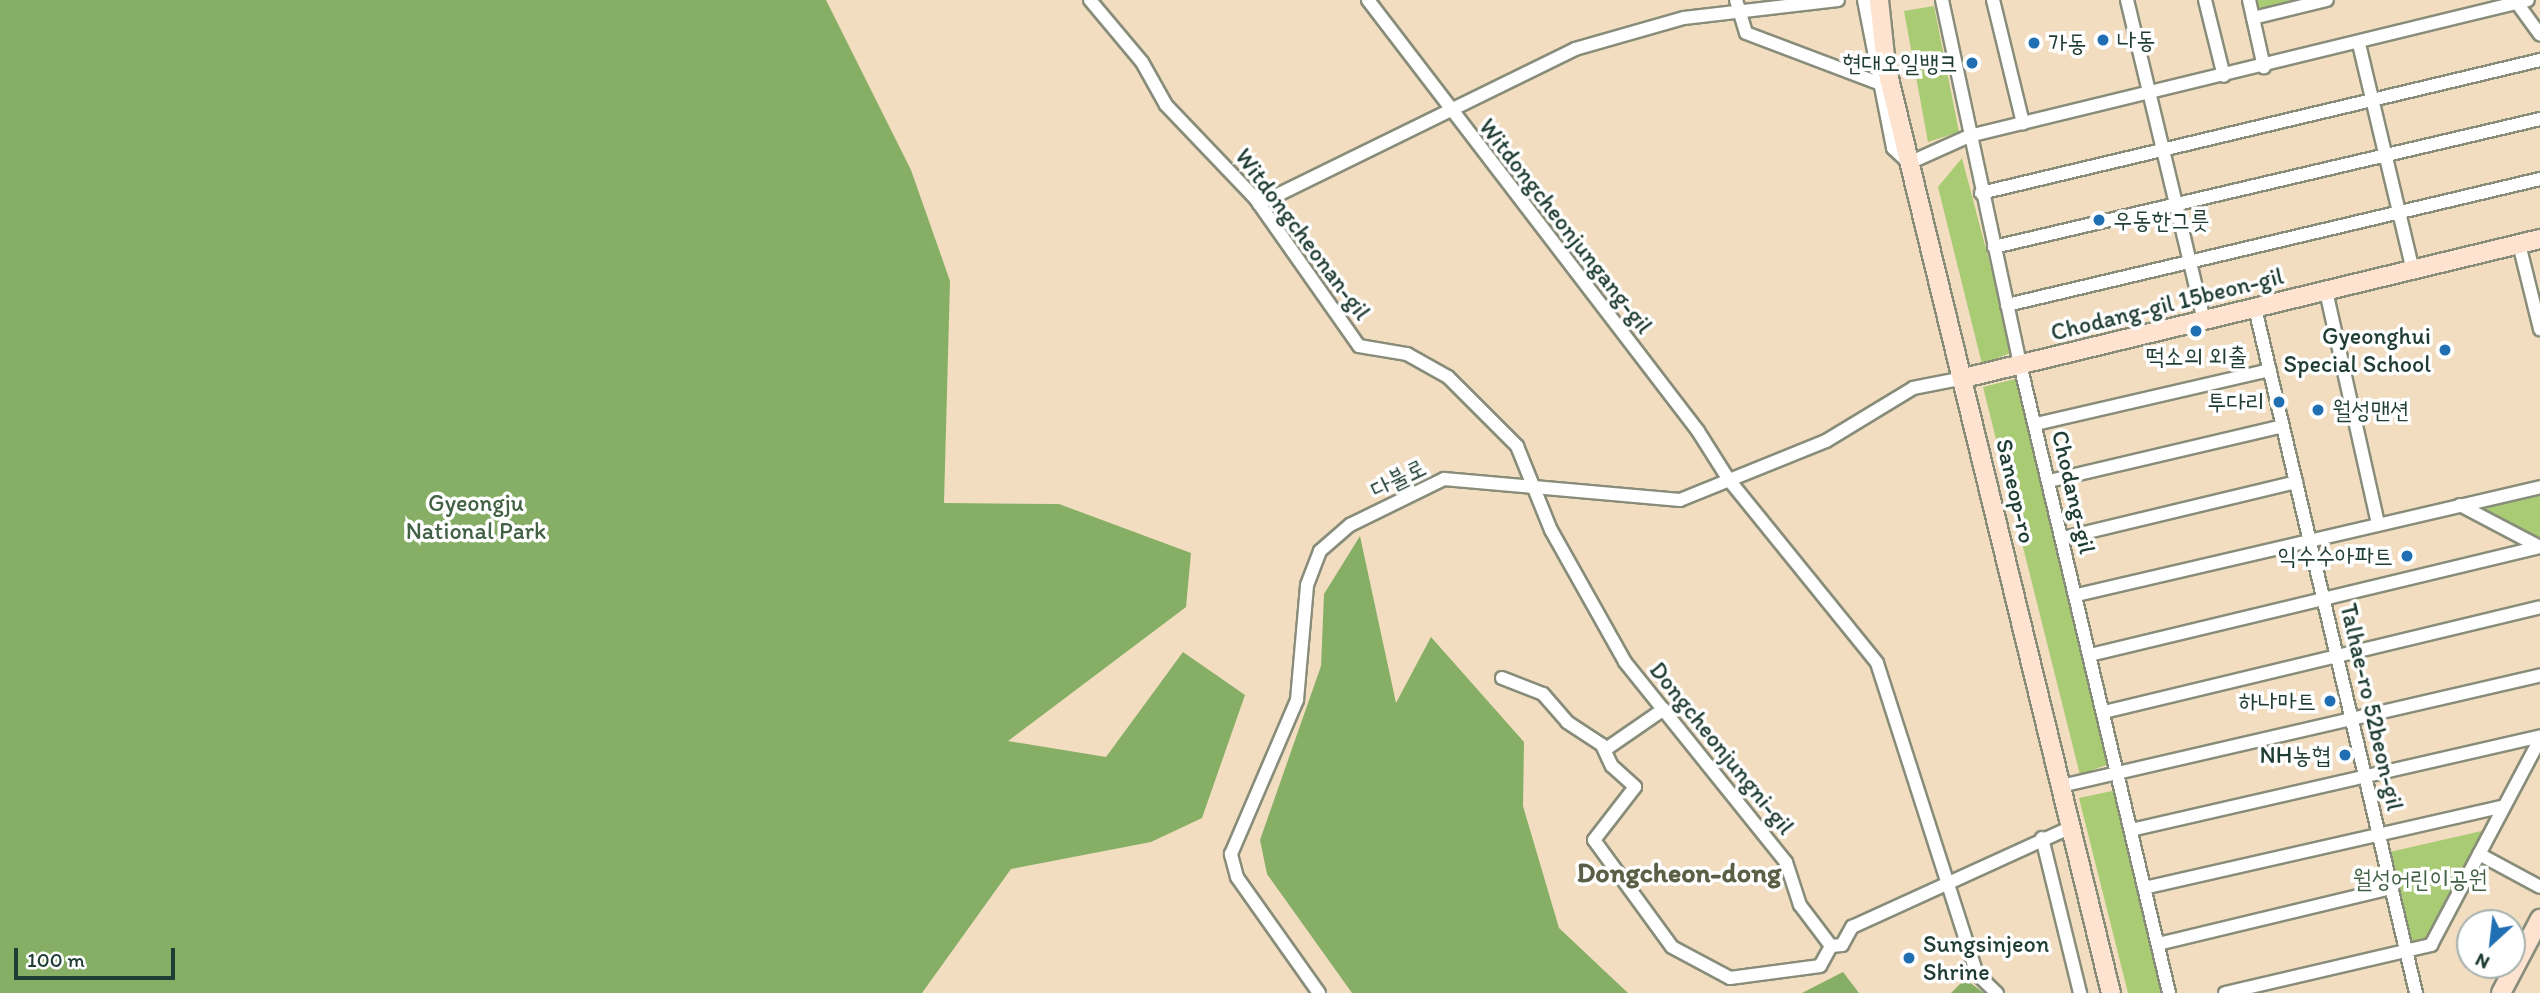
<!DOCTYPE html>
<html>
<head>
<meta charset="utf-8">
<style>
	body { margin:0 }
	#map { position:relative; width:2540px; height:993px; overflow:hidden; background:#f2ddc1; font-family:Itim,"Poor Story",sans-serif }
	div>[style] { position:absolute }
	.green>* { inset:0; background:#a8cb73 }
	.forest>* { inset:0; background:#86af65 }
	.roads { filter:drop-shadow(2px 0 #888d7a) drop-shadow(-2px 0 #888d7a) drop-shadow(0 2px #888d7a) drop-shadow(0 -2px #888d7a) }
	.street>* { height:12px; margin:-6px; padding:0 6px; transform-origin:6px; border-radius:6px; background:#fff }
	.secondary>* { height:18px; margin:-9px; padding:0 9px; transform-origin:9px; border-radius:9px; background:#fee3d1 }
	.dots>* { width:19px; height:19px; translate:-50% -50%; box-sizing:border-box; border:4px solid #fff; border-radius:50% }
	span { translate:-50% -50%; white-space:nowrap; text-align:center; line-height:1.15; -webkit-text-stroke:7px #fff; paint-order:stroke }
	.poi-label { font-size:24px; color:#1f3d34 }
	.left { translate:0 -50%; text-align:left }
	.right { translate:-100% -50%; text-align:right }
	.street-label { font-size:24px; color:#1f3d34 }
	.park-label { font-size:24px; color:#416044 }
	.quarter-label { font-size:28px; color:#5b5f46; font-weight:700 }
	.north { position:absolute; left:2456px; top:909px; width:70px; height:70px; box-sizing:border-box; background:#fff; border:2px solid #a5b1ae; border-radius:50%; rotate:207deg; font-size:19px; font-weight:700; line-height:28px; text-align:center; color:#1f3d34 }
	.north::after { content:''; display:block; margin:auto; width:24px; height:32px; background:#1f6fb2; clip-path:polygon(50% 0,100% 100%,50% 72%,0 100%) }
	.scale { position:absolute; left:14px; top:948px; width:161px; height:32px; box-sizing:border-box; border:4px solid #1f3d34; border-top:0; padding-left:9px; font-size:21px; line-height:24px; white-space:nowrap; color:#1f3d34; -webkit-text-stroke:5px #fff; paint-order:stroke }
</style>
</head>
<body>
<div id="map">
	<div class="green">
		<div style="clip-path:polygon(2255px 0,2321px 0,2258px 14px)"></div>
		<div style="clip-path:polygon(1934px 6px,1959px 132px,1928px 142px,1904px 11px)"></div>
		<div style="clip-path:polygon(1962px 158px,2013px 352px,1982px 364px,1938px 187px)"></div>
		<div style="clip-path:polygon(2015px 379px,2111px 763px,2080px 775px,1983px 387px)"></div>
		<div style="clip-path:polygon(2540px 492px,2540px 543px,2476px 508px)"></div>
		<div style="clip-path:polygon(2112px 791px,2116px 794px,2165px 993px,2128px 993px,2079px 798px)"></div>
		<div style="clip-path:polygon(2486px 830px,2427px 940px,2401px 949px,2381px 854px)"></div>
	</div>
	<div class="forest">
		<div style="clip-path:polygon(0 0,826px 0,911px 170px,950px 281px,944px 503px,1059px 504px,1191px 553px,1186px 607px,1008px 741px,1106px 757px,1183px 652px,1245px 695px,1202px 818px,1151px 842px,1011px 869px,922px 993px,0 993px)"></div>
		<div style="clip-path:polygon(1360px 536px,1396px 703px,1431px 637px,1524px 742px,1523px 806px,1559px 928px,1628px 993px,1352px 993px,1267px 874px,1260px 840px,1321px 666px,1324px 594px)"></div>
		<div style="clip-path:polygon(1843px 972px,1859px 993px,1802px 993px)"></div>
		<div style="clip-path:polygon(1965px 979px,1984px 993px,1951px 993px)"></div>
	</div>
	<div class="roads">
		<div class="street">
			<div style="left:1090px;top:0;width:81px;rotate:50deg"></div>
			<div style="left:1142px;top:62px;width:49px;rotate:60.8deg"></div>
			<div style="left:1166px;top:105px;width:129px;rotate:46.3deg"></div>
			<div style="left:1255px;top:198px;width:181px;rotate:54.9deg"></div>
			<div style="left:1359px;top:346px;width:49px;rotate:9.5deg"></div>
			<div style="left:1407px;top:354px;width:47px;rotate:29.3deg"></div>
			<div style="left:1448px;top:377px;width:98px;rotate:45deg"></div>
			<div style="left:1517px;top:446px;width:91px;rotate:68deg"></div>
			<div style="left:1551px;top:530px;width:151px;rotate:60.7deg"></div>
			<div style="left:1625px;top:662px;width:257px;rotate:51.2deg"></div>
			<div style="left:1786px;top:862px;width:45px;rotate:72deg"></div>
			<div style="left:1800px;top:905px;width:51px;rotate:52.9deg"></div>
			<div style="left:1831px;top:946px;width:11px;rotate:-5deg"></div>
			<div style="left:1842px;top:945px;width:21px;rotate:-61deg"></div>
			<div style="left:1852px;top:927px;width:239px;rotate:-24.5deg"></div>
			<div style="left:1368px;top:0;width:543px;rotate:52.56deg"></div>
			<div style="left:1698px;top:431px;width:58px;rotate:57.7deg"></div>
			<div style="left:1729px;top:480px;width:235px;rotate:51deg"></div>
			<div style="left:1877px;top:663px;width:327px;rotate:72.2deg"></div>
			<div style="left:1977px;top:974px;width:28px;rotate:44deg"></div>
			<div style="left:1736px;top:0;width:34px;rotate:73deg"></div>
			<div style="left:1746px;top:33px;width:141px;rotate:20.7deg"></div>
			<div style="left:1864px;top:0;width:151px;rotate:78.9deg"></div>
			<div style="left:1893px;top:148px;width:22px;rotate:43deg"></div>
			<div style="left:1909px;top:163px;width:66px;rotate:-24.2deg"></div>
			<div style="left:1969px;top:136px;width:575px;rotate:-13.67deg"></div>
			<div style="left:1942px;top:0;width:372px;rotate:77.9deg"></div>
			<div style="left:2020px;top:364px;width:646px;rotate:76.67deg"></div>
			<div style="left:1993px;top:0;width:127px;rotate:76.3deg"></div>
			<div style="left:2127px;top:0;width:329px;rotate:76.5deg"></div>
			<div style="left:2205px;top:0;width:78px;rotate:76deg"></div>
			<div style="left:2249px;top:0;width:69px;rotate:77.4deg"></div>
			<div style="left:2517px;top:3px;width:39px;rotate:54deg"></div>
			<div style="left:2253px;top:18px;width:76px;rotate:-13.7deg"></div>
			<div style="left:2359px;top:44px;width:232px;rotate:76.6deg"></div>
			<div style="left:1981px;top:193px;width:575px;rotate:-13.38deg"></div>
			<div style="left:1259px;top:204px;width:352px;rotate:-26.1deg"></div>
			<div style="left:1575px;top:49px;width:113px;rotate:-15.9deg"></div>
			<div style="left:1684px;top:18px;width:155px;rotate:-6.7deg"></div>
			<div style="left:2519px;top:244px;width:88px;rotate:76.1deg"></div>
			<div style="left:1994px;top:247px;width:561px;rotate:-13.19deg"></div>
			<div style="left:2326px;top:291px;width:239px;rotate:77.4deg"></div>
			<div style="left:2007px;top:305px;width:548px;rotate:-13.3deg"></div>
			<div style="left:2255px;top:308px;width:704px;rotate:76.77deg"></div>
			<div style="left:2036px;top:424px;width:240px;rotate:-13deg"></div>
			<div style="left:2049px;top:481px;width:240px;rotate:-13.2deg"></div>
			<div style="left:2460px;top:505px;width:90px;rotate:27.7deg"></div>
			<div style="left:2063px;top:538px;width:240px;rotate:-13.5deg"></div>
			<div style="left:2077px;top:595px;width:475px;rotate:-13.1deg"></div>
			<div style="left:2090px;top:655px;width:462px;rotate:-13.5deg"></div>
			<div style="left:1502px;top:678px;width:44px;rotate:21.3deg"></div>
			<div style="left:1543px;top:694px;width:37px;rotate:49deg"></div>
			<div style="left:1567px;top:722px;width:42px;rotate:33.3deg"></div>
			<div style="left:1602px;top:745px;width:23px;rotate:65deg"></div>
			<div style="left:1612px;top:766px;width:31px;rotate:42deg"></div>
			<div style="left:1635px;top:787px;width:67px;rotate:127.7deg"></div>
			<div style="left:1594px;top:840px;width:132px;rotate:53.9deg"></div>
			<div style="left:1672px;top:947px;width:66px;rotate:28.1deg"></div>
			<div style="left:1730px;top:978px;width:91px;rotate:-7.6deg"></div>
			<div style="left:1820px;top:966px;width:23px;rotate:-61deg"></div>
			<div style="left:2104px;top:712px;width:448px;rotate:-13.5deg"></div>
			<div style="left:1606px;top:749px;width:70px;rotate:-34.6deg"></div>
			<div style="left:2061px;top:786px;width:492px;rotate:-13deg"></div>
			<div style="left:2131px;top:830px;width:420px;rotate:-12.9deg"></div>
			<div style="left:2042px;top:838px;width:160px;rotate:76.2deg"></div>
			<div style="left:2479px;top:854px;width:69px;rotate:28.4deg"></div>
			<div style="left:2144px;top:888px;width:369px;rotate:-12.8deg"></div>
			<div style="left:2158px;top:944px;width:241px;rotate:-13.5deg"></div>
			<div style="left:1319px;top:993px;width:142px;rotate:-125.3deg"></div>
			<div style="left:1237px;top:877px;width:24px;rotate:-105deg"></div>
			<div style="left:1231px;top:854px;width:168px;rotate:-66.8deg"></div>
			<div style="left:1297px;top:700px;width:115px;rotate:-85deg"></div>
			<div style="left:1307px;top:585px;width:36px;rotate:-69deg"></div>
			<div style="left:1320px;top:551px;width:40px;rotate:-41deg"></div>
			<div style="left:1350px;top:525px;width:105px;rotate:-26.1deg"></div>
			<div style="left:1444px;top:479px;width:237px;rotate:5.1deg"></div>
			<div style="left:1680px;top:500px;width:157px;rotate:-22deg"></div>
			<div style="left:1826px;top:441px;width:102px;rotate:-31.3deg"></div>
			<div style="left:1913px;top:388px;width:52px;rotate:-11.1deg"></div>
			<div style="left:2225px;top:993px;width:212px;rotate:-13.1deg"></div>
			<div style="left:2431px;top:945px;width:233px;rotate:-62.1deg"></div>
		</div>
		<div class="secondary">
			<div style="left:1879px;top:0;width:66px;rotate:83.9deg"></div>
			<div style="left:1886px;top:66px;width:954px;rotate:76.36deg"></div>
			<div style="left:1964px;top:378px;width:593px;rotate:-13.57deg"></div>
			<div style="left:2501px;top:993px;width:84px;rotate:-62.2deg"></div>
		</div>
	</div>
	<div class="dots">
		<div style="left:2103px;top:40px;background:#1f6fb2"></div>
		<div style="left:2034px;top:43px;background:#1f6fb2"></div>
		<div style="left:1972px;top:63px;background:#1f6fb2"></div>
		<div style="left:2099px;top:220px;background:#1f6fb2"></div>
		<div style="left:2196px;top:331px;background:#1f6fb2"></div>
		<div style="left:2445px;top:350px;background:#1f6fb2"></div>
		<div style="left:2279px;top:402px;background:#1f6fb2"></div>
		<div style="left:2318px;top:410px;background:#1f6fb2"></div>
		<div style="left:2407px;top:556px;background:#1f6fb2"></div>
		<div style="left:2330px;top:701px;background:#1f6fb2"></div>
		<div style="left:2345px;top:755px;background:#1f6fb2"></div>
		<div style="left:1909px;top:958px;background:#1f6fb2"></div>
	</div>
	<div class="poi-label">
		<span class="left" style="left:2117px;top:40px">나동</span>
		<span class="left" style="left:2048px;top:43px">가동</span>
		<span class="right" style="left:1958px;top:63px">현대오일뱅크</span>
		<span class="left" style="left:2113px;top:220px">우동한그릇</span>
		<span class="right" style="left:2431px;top:350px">Gyeonghui<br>Special School</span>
		<span style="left:2196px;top:356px">떡소의 외출</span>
		<span class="right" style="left:2265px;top:402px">투다리</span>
		<span class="left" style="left:2332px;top:410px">월성맨션</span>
		<span class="right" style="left:2393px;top:556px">익수수아파트</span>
		<span class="right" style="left:2316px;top:701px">하나마트</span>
		<span class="right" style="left:2331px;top:755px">NH농협</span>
		<span class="left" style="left:1923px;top:958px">Sungsinjeon<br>Shrine</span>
	</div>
	<div class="street-label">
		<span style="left:1566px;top:226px;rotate:52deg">Witdongcheonjungang-gil</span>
		<span style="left:1303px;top:234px;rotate:53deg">Witdongcheonan-gil</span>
		<span style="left:2167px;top:304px;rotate:-14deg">Chodang-gil 15beon-gil</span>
		<span style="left:1398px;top:478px;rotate:-26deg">다불로</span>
		<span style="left:2016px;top:491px;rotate:77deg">Saneop-ro</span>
		<span style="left:2074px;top:492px;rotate:77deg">Chodang-gil</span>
		<span style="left:2372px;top:707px;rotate:77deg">Talhae-ro 52beon-gil</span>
		<span style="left:1722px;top:748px;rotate:51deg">Dongcheonjungni-gil</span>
	</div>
	<div class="park-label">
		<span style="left:476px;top:517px">Gyeongju<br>National Park</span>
		<span style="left:2420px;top:879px">월성어린이공원</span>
	</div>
	<div class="quarter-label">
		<span style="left:1679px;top:872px">Dongcheon-dong</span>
	</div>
	<div class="north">N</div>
	<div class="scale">100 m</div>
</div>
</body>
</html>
